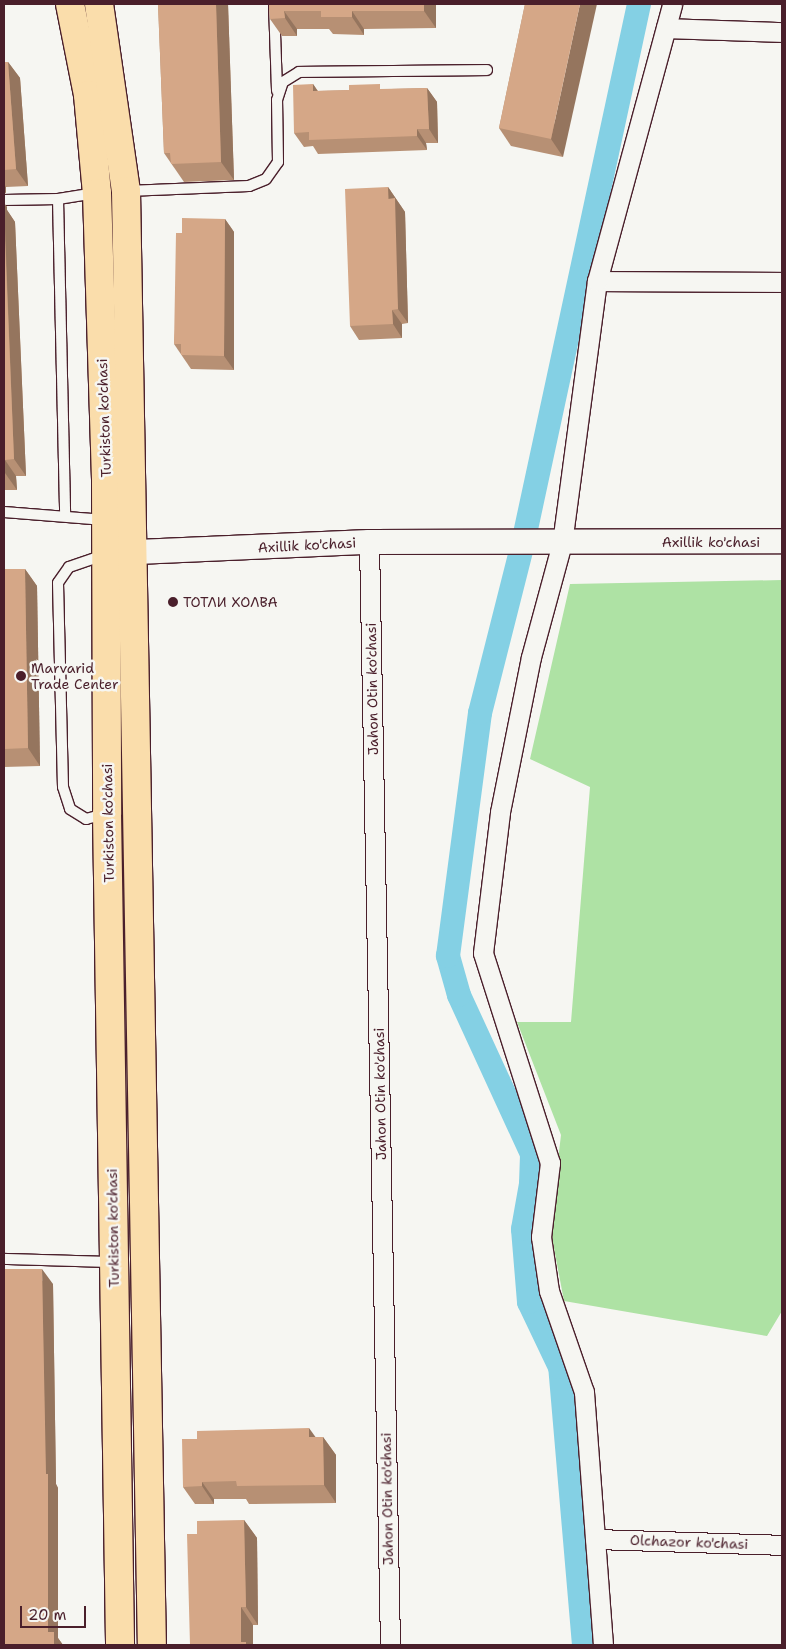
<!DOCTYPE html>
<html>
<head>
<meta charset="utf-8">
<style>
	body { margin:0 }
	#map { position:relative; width:786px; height:1649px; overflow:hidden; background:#f6f6f2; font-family:"Shantell Sans",sans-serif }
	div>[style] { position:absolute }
	.green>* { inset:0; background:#aee2a4 }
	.canal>* { height:24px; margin:-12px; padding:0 12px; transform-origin:12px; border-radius:12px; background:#84d0e4 }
	.roads { filter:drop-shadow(1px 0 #4a1f2b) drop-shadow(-1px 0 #4a1f2b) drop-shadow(0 1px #4a1f2b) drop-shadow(0 -1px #4a1f2b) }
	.service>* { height:10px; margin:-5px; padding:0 5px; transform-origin:5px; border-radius:5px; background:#f6f6f2 }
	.minor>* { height:19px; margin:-9.5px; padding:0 9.5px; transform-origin:9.5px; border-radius:9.5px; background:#f6f6f2 }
	.tertiary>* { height:24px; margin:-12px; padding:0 12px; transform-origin:12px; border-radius:12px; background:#f6f6f2 }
	.primary>* { height:28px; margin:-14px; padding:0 14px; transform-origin:14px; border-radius:14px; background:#faddab }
	.wall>* { inset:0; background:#b79074 }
	.shaded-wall>* { inset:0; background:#95755e }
	.building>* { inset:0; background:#d5a787 }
	.dots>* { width:14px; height:14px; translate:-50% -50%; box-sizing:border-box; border:2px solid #f6f6f2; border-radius:50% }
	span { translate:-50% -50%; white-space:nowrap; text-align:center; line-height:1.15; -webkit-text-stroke:5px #f6f6f2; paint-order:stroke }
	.street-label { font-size:14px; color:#4a1f2b }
	.poi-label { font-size:14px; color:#4a1f2b }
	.left { translate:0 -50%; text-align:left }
	.frame { position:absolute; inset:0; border:5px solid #4a1f2b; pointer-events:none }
	.scale { position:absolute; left:20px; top:1606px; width:66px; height:22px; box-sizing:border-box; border:2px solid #4a1f2b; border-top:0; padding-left:6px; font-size:15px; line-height:18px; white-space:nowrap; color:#4a1f2b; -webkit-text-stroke:4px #f6f6f2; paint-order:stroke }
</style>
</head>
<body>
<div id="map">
	<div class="green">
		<div style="clip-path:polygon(782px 580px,782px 1311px,767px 1336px,564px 1301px,550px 1227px,561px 1135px,517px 1022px,571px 1022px,590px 787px,530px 759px,570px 584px)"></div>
	</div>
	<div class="canal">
		<div style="left:584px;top:1645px;width:279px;rotate:-94.9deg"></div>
		<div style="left:560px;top:1367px;width:72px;rotate:-115.5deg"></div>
		<div style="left:529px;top:1302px;width:73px;rotate:-94.7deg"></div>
		<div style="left:523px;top:1229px;width:46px;rotate:-79.9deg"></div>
		<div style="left:531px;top:1184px;width:30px;rotate:-88deg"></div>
		<div style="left:532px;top:1154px;width:175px;rotate:-114.7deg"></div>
		<div style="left:459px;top:995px;width:41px;rotate:-105.8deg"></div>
		<div style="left:448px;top:956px;width:245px;rotate:-82.5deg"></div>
		<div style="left:480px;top:713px;width:175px;rotate:-75.8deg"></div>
		<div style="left:523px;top:543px;width:551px;rotate:-77.85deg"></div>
	</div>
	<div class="roads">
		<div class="service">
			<div style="left:274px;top:4px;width:87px;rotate:88deg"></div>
			<div style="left:127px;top:191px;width:122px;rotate:-2.3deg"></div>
			<div style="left:249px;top:186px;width:18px;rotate:-22deg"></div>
			<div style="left:266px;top:179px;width:21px;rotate:-55deg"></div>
			<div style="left:278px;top:162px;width:62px;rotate:-90.9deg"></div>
			<div style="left:277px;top:100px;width:19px;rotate:-72deg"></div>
			<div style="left:283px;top:82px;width:19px;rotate:-32deg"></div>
			<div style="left:299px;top:72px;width:188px;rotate:-0.6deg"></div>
			<div style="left:58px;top:199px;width:317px;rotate:88.7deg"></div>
			<div style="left:4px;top:200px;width:54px;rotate:-1.1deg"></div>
			<div style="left:58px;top:199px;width:38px;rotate:-9deg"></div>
			<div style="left:4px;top:512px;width:101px;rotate:4.5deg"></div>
			<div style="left:104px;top:555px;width:37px;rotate:161deg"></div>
			<div style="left:69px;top:567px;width:19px;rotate:125deg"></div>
			<div style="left:58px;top:583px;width:204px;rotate:88.6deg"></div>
			<div style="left:63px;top:787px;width:23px;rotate:72deg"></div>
			<div style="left:70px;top:809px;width:19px;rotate:32deg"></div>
			<div style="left:86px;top:819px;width:20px;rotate:-15deg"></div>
			<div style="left:4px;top:1259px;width:109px;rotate:1.6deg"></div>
		</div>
		<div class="minor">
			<div style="left:666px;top:28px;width:116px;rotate:2deg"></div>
			<div style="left:597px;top:281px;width:185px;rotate:0.3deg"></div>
			<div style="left:369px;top:542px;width:1103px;rotate:88.91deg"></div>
			<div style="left:595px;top:1539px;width:187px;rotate:1.8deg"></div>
			<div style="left:603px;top:1645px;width:254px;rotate:-94.3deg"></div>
			<div style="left:584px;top:1392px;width:107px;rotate:-109.1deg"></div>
			<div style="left:549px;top:1291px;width:55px;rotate:-98.4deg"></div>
			<div style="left:541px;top:1237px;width:75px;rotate:-83.1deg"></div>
			<div style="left:550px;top:1163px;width:220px;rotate:-107.7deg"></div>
			<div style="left:483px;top:953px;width:142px;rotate:-83.1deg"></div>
			<div style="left:500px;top:812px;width:158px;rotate:-78.7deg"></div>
			<div style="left:531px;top:657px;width:118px;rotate:-74.8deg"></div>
			<div style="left:562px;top:543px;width:264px;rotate:-82.4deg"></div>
			<div style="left:597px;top:281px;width:287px;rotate:-74.8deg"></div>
		</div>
		<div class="tertiary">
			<div style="left:114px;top:553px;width:255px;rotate:-2.5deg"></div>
			<div style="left:369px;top:542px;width:413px;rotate:-0.1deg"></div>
		</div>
		<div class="primary">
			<div style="left:70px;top:4px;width:93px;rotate:78.8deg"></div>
			<div style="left:88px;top:95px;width:98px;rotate:84.8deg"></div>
			<div style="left:97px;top:193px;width:290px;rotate:88.2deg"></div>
			<div style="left:106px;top:483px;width:331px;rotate:89.8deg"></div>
			<div style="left:107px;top:814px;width:831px;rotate:89.1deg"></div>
			<div style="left:99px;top:4px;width:189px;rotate:81.8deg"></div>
			<div style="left:126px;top:191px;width:1454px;rotate:88.98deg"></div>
		</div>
	</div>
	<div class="wall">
		<div style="clip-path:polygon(158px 4px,228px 4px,234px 180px,184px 182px,164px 153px)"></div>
		<div style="clip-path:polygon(269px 4px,436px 4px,436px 28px,364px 29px,364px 35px,333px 34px,329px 29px,297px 29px,297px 36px,282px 36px,270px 19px)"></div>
		<div style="clip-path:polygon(525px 4px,563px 157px,511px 146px,499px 128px)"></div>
		<div style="clip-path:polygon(4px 62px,8px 62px,20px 78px,28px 186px,6px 187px,6px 193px,4px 194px)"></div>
		<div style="clip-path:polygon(313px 84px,318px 91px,427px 88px,437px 102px,438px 143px,426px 143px,427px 150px,318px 154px,313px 146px,304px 147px,294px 133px)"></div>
		<div style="clip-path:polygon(388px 187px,405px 212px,408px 323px,402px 324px,402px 338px,359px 340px,350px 326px)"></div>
		<div style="clip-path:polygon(4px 203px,7px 207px,7px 210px,15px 222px,26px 476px,16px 476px,17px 490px,4px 490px)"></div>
		<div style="clip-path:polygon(225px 219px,234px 232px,234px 370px,191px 369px,174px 344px,182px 233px)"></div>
		<div style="clip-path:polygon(4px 569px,25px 569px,37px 586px,40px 766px,4px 767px)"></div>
		<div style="clip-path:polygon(4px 1269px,53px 1284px,56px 1484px,58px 1488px,58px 1638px,63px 1645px,4px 1645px)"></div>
		<div style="clip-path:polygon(316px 1437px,323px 1437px,336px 1455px,336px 1503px,249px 1504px,246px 1499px,214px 1499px,214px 1504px,195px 1504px,183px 1487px)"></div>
		<div style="clip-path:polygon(244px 1520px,257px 1538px,258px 1625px,253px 1625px,253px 1645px,197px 1534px)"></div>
	</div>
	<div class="shaded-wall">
		<div style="clip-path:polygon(216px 4px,228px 4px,234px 180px,221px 162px)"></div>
		<div style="clip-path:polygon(424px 4px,436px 4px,436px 28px,424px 11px)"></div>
		<div style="clip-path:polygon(580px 4px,597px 4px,563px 157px,551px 139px)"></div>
		<div style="clip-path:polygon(284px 11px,297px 29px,297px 36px,285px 18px)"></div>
		<div style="clip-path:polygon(352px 11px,364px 29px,364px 35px,352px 17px)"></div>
		<div style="clip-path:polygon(8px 62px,20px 78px,28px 186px,16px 169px)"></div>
		<div style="clip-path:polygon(313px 84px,322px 98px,313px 91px)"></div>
		<div style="clip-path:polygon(427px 88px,437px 102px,438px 143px,429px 129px)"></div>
		<div style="clip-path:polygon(417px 129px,426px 143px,427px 150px,417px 136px)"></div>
		<div style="clip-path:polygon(4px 184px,6px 187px,6px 193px,4px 190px)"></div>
		<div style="clip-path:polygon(388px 187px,405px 212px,408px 323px,398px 309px)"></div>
		<div style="clip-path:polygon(4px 203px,7px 207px,7px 210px,15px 222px,26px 476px,14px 459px)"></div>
		<div style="clip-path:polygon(225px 219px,234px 232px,234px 370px,224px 356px)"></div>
		<div style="clip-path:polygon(392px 310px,402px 324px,402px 338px,393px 324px)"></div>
		<div style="clip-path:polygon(5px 460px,16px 476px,17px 490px,5px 473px)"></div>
		<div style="clip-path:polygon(25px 569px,37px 586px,40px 766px,28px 748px)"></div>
		<div style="clip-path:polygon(42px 1269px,53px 1284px,56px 1484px,58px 1488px,58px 1638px,63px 1645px,54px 1645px,48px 1632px)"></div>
		<div style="clip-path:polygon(309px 1428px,322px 1446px,309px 1437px)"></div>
		<div style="clip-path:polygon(323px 1437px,336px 1455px,336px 1503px,324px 1485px)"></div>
		<div style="clip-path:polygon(202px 1482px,214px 1499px,214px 1504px,202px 1486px)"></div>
		<div style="clip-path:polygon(244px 1520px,257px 1538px,258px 1625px,246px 1607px)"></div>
		<div style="clip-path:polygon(241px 1607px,253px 1625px,253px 1645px,243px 1645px,241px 1642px)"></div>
	</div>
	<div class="building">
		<div style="clip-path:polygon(158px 4px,216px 4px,221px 162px,171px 164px,170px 153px,164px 153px)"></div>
		<div style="clip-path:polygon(269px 4px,424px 4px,424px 11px,352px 11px,352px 17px,321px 17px,321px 11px,284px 11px,285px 18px,270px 19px)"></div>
		<div style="clip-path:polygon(525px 4px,580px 4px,551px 139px,499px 128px)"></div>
		<div style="clip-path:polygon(4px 62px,8px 62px,16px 169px,4px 170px)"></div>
		<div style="clip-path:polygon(313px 84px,313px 91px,349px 90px,349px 85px,380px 84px,380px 89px,427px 88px,429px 129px,417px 129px,417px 136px,309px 140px,309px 132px,294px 133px,293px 85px)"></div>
		<div style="clip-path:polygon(388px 187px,388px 199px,395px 198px,398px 309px,392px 310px,393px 324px,350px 326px,345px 189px)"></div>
		<div style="clip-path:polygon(4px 216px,14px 459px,5px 460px,5px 473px,4px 473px)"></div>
		<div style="clip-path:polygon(182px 218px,225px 219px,224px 356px,181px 355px,181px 344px,174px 344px,176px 233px,182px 233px)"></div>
		<div style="clip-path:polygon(4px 569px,25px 569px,28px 748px,4px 749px)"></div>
		<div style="clip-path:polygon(4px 1269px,42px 1269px,46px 1474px,48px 1474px,48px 1632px,54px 1632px,54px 1645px,5px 1645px,5px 1634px,4px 1634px)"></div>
		<div style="clip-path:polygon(309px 1428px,309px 1437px,323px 1437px,324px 1485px,237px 1486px,236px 1481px,202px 1482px,202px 1486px,183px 1487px,182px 1439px,197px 1439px,197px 1431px)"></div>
		<div style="clip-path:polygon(244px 1520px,246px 1607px,241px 1607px,241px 1642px,246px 1642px,246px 1645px,190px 1645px,187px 1534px,197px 1534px,197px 1521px)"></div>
	</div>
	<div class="dots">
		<div style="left:173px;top:602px;background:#4a1f2b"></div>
		<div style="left:21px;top:676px;background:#4a1f2b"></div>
	</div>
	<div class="street-label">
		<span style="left:104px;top:418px;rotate:-92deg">Turkiston ko'chasi</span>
		<span style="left:711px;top:542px">Axillik ko'chasi</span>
		<span style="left:307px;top:545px;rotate:-3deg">Axillik ko'chasi</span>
		<span style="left:372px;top:689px;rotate:-91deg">Jahon Otin ko'chasi</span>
		<span style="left:108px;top:823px;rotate:-91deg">Turkiston ko'chasi</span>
		<span style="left:380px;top:1094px;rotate:-91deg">Jahon Otin ko'chasi</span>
		<span style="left:113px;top:1228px;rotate:-91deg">Turkiston ko'chasi</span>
		<span style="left:387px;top:1499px;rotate:-91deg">Jahon Otin ko'chasi</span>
		<span style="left:689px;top:1542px;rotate:2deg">Olchazor ko'chasi</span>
	</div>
	<div class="poi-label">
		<span class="left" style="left:183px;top:602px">ТОТЛИ ХОЛВА</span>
		<span class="left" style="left:31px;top:676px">Marvarid<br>Trade Center</span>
	</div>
	<div class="frame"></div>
	<div class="scale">20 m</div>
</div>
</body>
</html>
